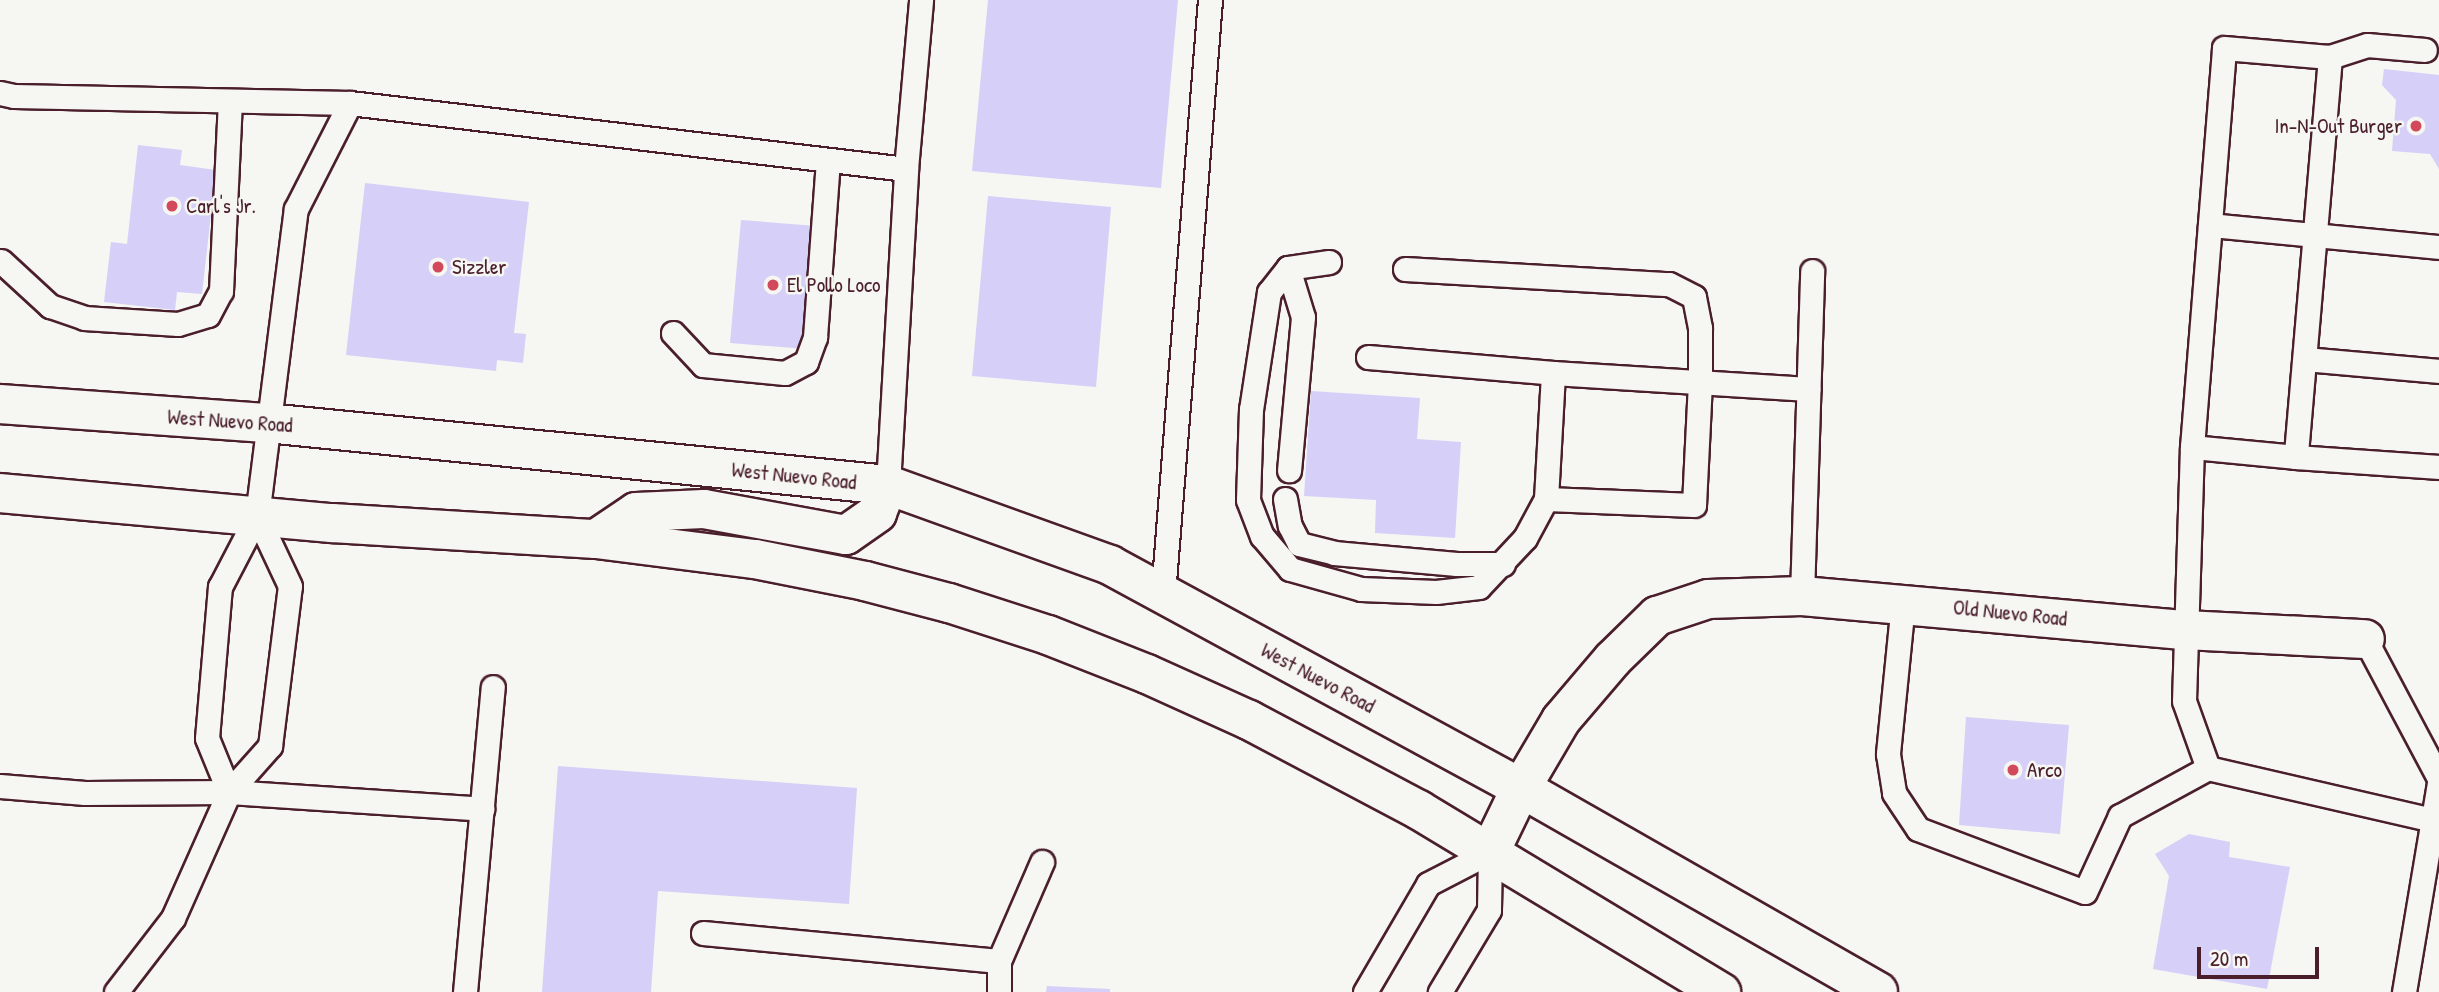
<!DOCTYPE html>
<html>
<head>
<meta charset="utf-8">
<style>
	body { margin:0 }
	#map { position:relative; width:2439px; height:992px; overflow:hidden; background:#f6f6f2; font-family:"Patrick Hand",sans-serif }
	div>[style] { position:absolute }
	.building>* { inset:0; background:#d6cff8 }
	.roads { filter:drop-shadow(2px 0 #4a1f2b) drop-shadow(-2px 0 #4a1f2b) drop-shadow(0 2px #4a1f2b) drop-shadow(0 -2px #4a1f2b) }
	.service>* { height:23px; margin:-11.5px; padding:0 11.5px; transform-origin:11.5px; border-radius:11.5px; background:#f6f6f2 }
	.minor>* { height:38px; margin:-19px; padding:0 19px; transform-origin:19px; border-radius:19px; background:#f6f6f2 }
	.primary>* { height:38px; margin:-19px; padding:0 19px; transform-origin:19px; border-radius:19px; background:#f6f6f2 }
	.dots>* { width:19px; height:19px; translate:-50% -50%; box-sizing:border-box; border:4px solid #f6f6f2; border-radius:50% }
	span { translate:-50% -50%; white-space:nowrap; text-align:center; line-height:1.15; -webkit-text-stroke:5px #f6f6f2; paint-order:stroke }
	.poi-label { font-size:21px; color:#4a1f2b }
	.right { translate:-100% -50%; text-align:right }
	.left { translate:0 -50%; text-align:left }
	.street-label { font-size:21px; color:#4a1f2b }
	.scale { position:absolute; left:2197px; top:947px; width:122px; height:32px; box-sizing:border-box; border:4px solid #4a1f2b; border-top:0; padding-left:9px; font-size:21px; line-height:24px; white-space:nowrap; color:#4a1f2b; -webkit-text-stroke:5px #f6f6f2; paint-order:stroke }
</style>
</head>
<body>
<div id="map">
	<div class="building">
		<div style="clip-path:polygon(988px 0,1178px 0,1161px 188px,972px 171px)"></div>
		<div style="clip-path:polygon(2384px 69px,2439px 75px,2439px 169px,2430px 154px,2392px 151px,2396px 100px,2382px 85px)"></div>
		<div style="clip-path:polygon(138px 145px,182px 150px,180px 165px,216px 170px,202px 294px,177px 292px,175px 310px,104px 302px,111px 242px,127px 244px)"></div>
		<div style="clip-path:polygon(365px 183px,529px 202px,514px 333px,526px 334px,523px 363px,497px 360px,496px 371px,346px 355px)"></div>
		<div style="clip-path:polygon(988px 196px,1111px 207px,1096px 387px,972px 376px)"></div>
		<div style="clip-path:polygon(741px 220px,816px 226px,806px 349px,730px 343px)"></div>
		<div style="clip-path:polygon(1311px 391px,1420px 398px,1417px 439px,1461px 442px,1455px 538px,1375px 533px,1376px 500px,1304px 496px)"></div>
		<div style="clip-path:polygon(1966px 717px,2069px 725px,2060px 834px,1959px 825px)"></div>
		<div style="clip-path:polygon(558px 766px,857px 788px,849px 904px,658px 891px,651px 992px,542px 992px)"></div>
		<div style="clip-path:polygon(2189px 834px,2230px 842px,2229px 857px,2290px 867px,2267px 989px,2153px 969px,2169px 876px,2155px 854px)"></div>
		<div style="clip-path:polygon(1047px 986px,1110px 989px,1110px 992px,1046px 992px)"></div>
	</div>
	<div class="roads">
		<div class="service">
			<div style="left:2330px;top:57px;width:39px;rotate:-18deg"></div>
			<div style="left:2367px;top:45px;width:58px;rotate:4.9deg"></div>
			<div style="left:0;top:93px;width:14px;rotate:12deg"></div>
			<div style="left:14px;top:96px;width:336px;rotate:1.2deg"></div>
			<div style="left:350px;top:103px;width:560px;rotate:6.77deg"></div>
			<div style="left:2210px;top:225px;width:230px;rotate:5.5deg"></div>
			<div style="left:1px;top:261px;width:67px;rotate:42.6deg"></div>
			<div style="left:50px;top:306px;width:36px;rotate:19deg"></div>
			<div style="left:84px;top:318px;width:94px;rotate:3.7deg"></div>
			<div style="left:178px;top:324px;width:31px;rotate:-17deg"></div>
			<div style="left:208px;top:315px;width:27px;rotate:-62deg"></div>
			<div style="left:221px;top:291px;width:190px;rotate:-87.3deg"></div>
			<div style="left:1329px;top:262px;width:41px;rotate:171.7deg"></div>
			<div style="left:1288px;top:268px;width:31px;rotate:128deg"></div>
			<div style="left:1269px;top:292px;width:118px;rotate:98.7deg"></div>
			<div style="left:1251px;top:409px;width:91px;rotate:91.9deg"></div>
			<div style="left:1248px;top:500px;width:39px;rotate:69deg"></div>
			<div style="left:1262px;top:536px;width:43px;rotate:49.7deg"></div>
			<div style="left:1290px;top:569px;width:74px;rotate:15.7deg"></div>
			<div style="left:1361px;top:589px;width:75px;rotate:2.3deg"></div>
			<div style="left:1436px;top:592px;width:43px;rotate:-6.6deg"></div>
			<div style="left:1479px;top:587px;width:67px;rotate:-46.8deg"></div>
			<div style="left:1525px;top:538px;width:44px;rotate:-61.7deg"></div>
			<div style="left:1546px;top:499px;width:126px;rotate:-86.8deg"></div>
			<div style="left:1288px;top:268px;width:51px;rotate:73deg"></div>
			<div style="left:1303px;top:317px;width:154px;rotate:95.2deg"></div>
			<div style="left:1405px;top:269px;width:264px;rotate:3.3deg"></div>
			<div style="left:1669px;top:284px;width:28px;rotate:27deg"></div>
			<div style="left:1694px;top:297px;width:32px;rotate:79deg"></div>
			<div style="left:1700px;top:328px;width:54px;rotate:90deg"></div>
			<div style="left:1700px;top:382px;width:123px;rotate:92.8deg"></div>
			<div style="left:1694px;top:505px;width:148px;rotate:-177.7deg"></div>
			<div style="left:673px;top:333px;width:44px;rotate:46.8deg"></div>
			<div style="left:703px;top:365px;width:82px;rotate:5.6deg"></div>
			<div style="left:785px;top:373px;width:24px;rotate:-28deg"></div>
			<div style="left:806px;top:362px;width:27px;rotate:-70deg"></div>
			<div style="left:815px;top:337px;width:176px;rotate:-85.8deg"></div>
			<div style="left:1368px;top:357px;width:186px;rotate:4.9deg"></div>
			<div style="left:1553px;top:373px;width:256px;rotate:3.6deg"></div>
			<div style="left:2305px;top:359px;width:135px;rotate:5.1deg"></div>
			<div style="left:2192px;top:447px;width:104px;rotate:5.5deg"></div>
			<div style="left:888px;top:485px;width:317px;rotate:-86.7deg"></div>
			<div style="left:906px;top:169px;width:170px;rotate:-84.9deg"></div>
			<div style="left:1285px;top:499px;width:27px;rotate:80deg"></div>
			<div style="left:1290px;top:526px;width:20px;rotate:63deg"></div>
			<div style="left:1299px;top:544px;width:36px;rotate:14deg"></div>
			<div style="left:1334px;top:553px;width:123px;rotate:5.1deg"></div>
			<div style="left:1457px;top:564px;width:46px"></div>
			<div style="left:1163px;top:594px;width:596px;rotate:-85.48deg"></div>
			<div style="left:1802px;top:596px;width:325px;rotate:-88.2deg"></div>
			<div style="left:1903px;top:603px;width:152px;rotate:95.7deg"></div>
			<div style="left:1888px;top:754px;width:39px;rotate:81deg"></div>
			<div style="left:1894px;top:793px;width:43px;rotate:56.3deg"></div>
			<div style="left:1918px;top:829px;width:178px;rotate:20.7deg"></div>
			<div style="left:2085px;top:892px;width:84px;rotate:-65.3deg"></div>
			<div style="left:2120px;top:816px;width:100px;rotate:-28.6deg"></div>
			<div style="left:2365px;top:639px;width:157px;rotate:62deg"></div>
			<div style="left:0;top:786px;width:85px;rotate:4.7deg"></div>
			<div style="left:85px;top:793px;width:144px;rotate:-0.4deg"></div>
			<div style="left:229px;top:792px;width:254px;rotate:3.8deg"></div>
			<div style="left:229px;top:792px;width:58px;rotate:-112.2deg"></div>
			<div style="left:207px;top:738px;width:152px;rotate:-85.1deg"></div>
			<div style="left:220px;top:587px;width:80px;rotate:-62.5deg"></div>
			<div style="left:257px;top:516px;width:309px;rotate:-82.8deg"></div>
			<div style="left:296px;top:209px;width:119px;rotate:-63deg"></div>
			<div style="left:2433px;top:820px;width:231px;rotate:-167deg"></div>
			<div style="left:2208px;top:768px;width:71px;rotate:-109.7deg"></div>
			<div style="left:2184px;top:701px;width:254px;rotate:-88.2deg"></div>
			<div style="left:2192px;top:447px;width:400px;rotate:-85.4deg"></div>
			<div style="left:2224px;top:48px;width:106px;rotate:4.9deg"></div>
			<div style="left:2330px;top:57px;width:401px;rotate:94.9deg"></div>
			<div style="left:2296px;top:457px;width:143px;rotate:4deg"></div>
			<div style="left:703px;top:933px;width:297px;rotate:5.4deg"></div>
			<div style="left:116px;top:992px;width:93px;rotate:-52.4deg"></div>
			<div style="left:173px;top:918px;width:138px;rotate:-66deg"></div>
			<div style="left:229px;top:792px;width:62px;rotate:-48.3deg"></div>
			<div style="left:270px;top:746px;width:161px;rotate:-82.9deg"></div>
			<div style="left:290px;top:586px;width:77px;rotate:-115.2deg"></div>
			<div style="left:465px;top:992px;width:306px;rotate:-84.8deg"></div>
			<div style="left:999px;top:992px;width:31px;rotate:-90deg"></div>
			<div style="left:999px;top:961px;width:108px;rotate:-66.5deg"></div>
			<div style="left:1365px;top:992px;width:125px;rotate:-59.7deg"></div>
			<div style="left:1428px;top:884px;width:70px;rotate:-27.3deg"></div>
			<div style="left:1490px;top:852px;width:58px;rotate:91deg"></div>
			<div style="left:1489px;top:910px;width:96px;rotate:120.9deg"></div>
			<div style="left:2404px;top:992px;width:213px;rotate:-80.5deg"></div>
		</div>
		<div class="minor">
			<div style="left:1490px;top:852px;width:71px;rotate:-64.2deg"></div>
			<div style="left:1521px;top:788px;width:79px;rotate:-59.5deg"></div>
			<div style="left:1561px;top:720px;width:80px;rotate:-49.6deg"></div>
			<div style="left:1613px;top:659px;width:62px;rotate:-44.3deg"></div>
			<div style="left:1657px;top:616px;width:54px;rotate:-18.4deg"></div>
			<div style="left:1708px;top:599px;width:94px;rotate:-1.8deg"></div>
			<div style="left:1802px;top:596px;width:385px;rotate:5.1deg"></div>
			<div style="left:2185px;top:630px;width:180px;rotate:2.9deg"></div>
		</div>
		<div class="primary">
			<div style="left:0;top:404px;width:268px;rotate:4.1deg"></div>
			<div style="left:267px;top:423px;width:624px;rotate:5.7deg"></div>
			<div style="left:888px;top:485px;width:236px;rotate:19.8deg"></div>
			<div style="left:1110px;top:565px;width:468px;rotate:28.5deg"></div>
			<div style="left:1521px;top:788px;width:411px;rotate:29.7deg"></div>
			<div style="left:0;top:493px;width:333px;rotate:5.2deg"></div>
			<div style="left:332px;top:523px;width:264px;rotate:3.5deg"></div>
			<div style="left:596px;top:539px;width:160px;rotate:7.2deg"></div>
			<div style="left:755px;top:559px;width:112px;rotate:11.3deg"></div>
			<div style="left:865px;top:581px;width:87px;rotate:14.7deg"></div>
			<div style="left:949px;top:603px;width:104px;rotate:17.9deg"></div>
			<div style="left:1048px;top:635px;width:106px;rotate:21.5deg"></div>
			<div style="left:1147px;top:674px;width:112px;rotate:24.3deg"></div>
			<div style="left:1249px;top:720px;width:192px;rotate:27.9deg"></div>
			<div style="left:1419px;top:810px;width:353px;rotate:31.1deg"></div>
			<div style="left:596px;top:539px;width:48px;rotate:-34deg"></div>
			<div style="left:636px;top:512px;width:68px;rotate:-2.5deg"></div>
			<div style="left:704px;top:509px;width:144px;rotate:10.4deg"></div>
			<div style="left:846px;top:535px;width:38px;rotate:-35deg"></div>
			<div style="left:877px;top:513px;width:30px;rotate:-69deg"></div>
		</div>
	</div>
	<div class="dots">
		<div style="left:2416px;top:126px;background:#d1495b"></div>
		<div style="left:172px;top:206px;background:#d1495b"></div>
		<div style="left:438px;top:267px;background:#d1495b"></div>
		<div style="left:773px;top:285px;background:#d1495b"></div>
		<div style="left:2013px;top:770px;background:#d1495b"></div>
	</div>
	<div class="poi-label">
		<span class="right" style="left:2402px;top:126px">In-N-Out Burger</span>
		<span class="left" style="left:186px;top:206px">Carl's Jr.</span>
		<span class="left" style="left:452px;top:267px">Sizzler</span>
		<span class="left" style="left:787px;top:285px">El Pollo Loco</span>
		<span class="left" style="left:2027px;top:770px">Arco</span>
	</div>
	<div class="street-label">
		<span style="left:230px;top:421px;rotate:4deg">West Nuevo Road</span>
		<span style="left:794px;top:476px;rotate:6deg">West Nuevo Road</span>
		<span style="left:2010px;top:613px;rotate:6deg">Old Nuevo Road</span>
		<span style="left:1318px;top:678px;rotate:28deg">West Nuevo Road</span>
	</div>
	<div class="scale">20 m</div>
</div>
</body>
</html>
